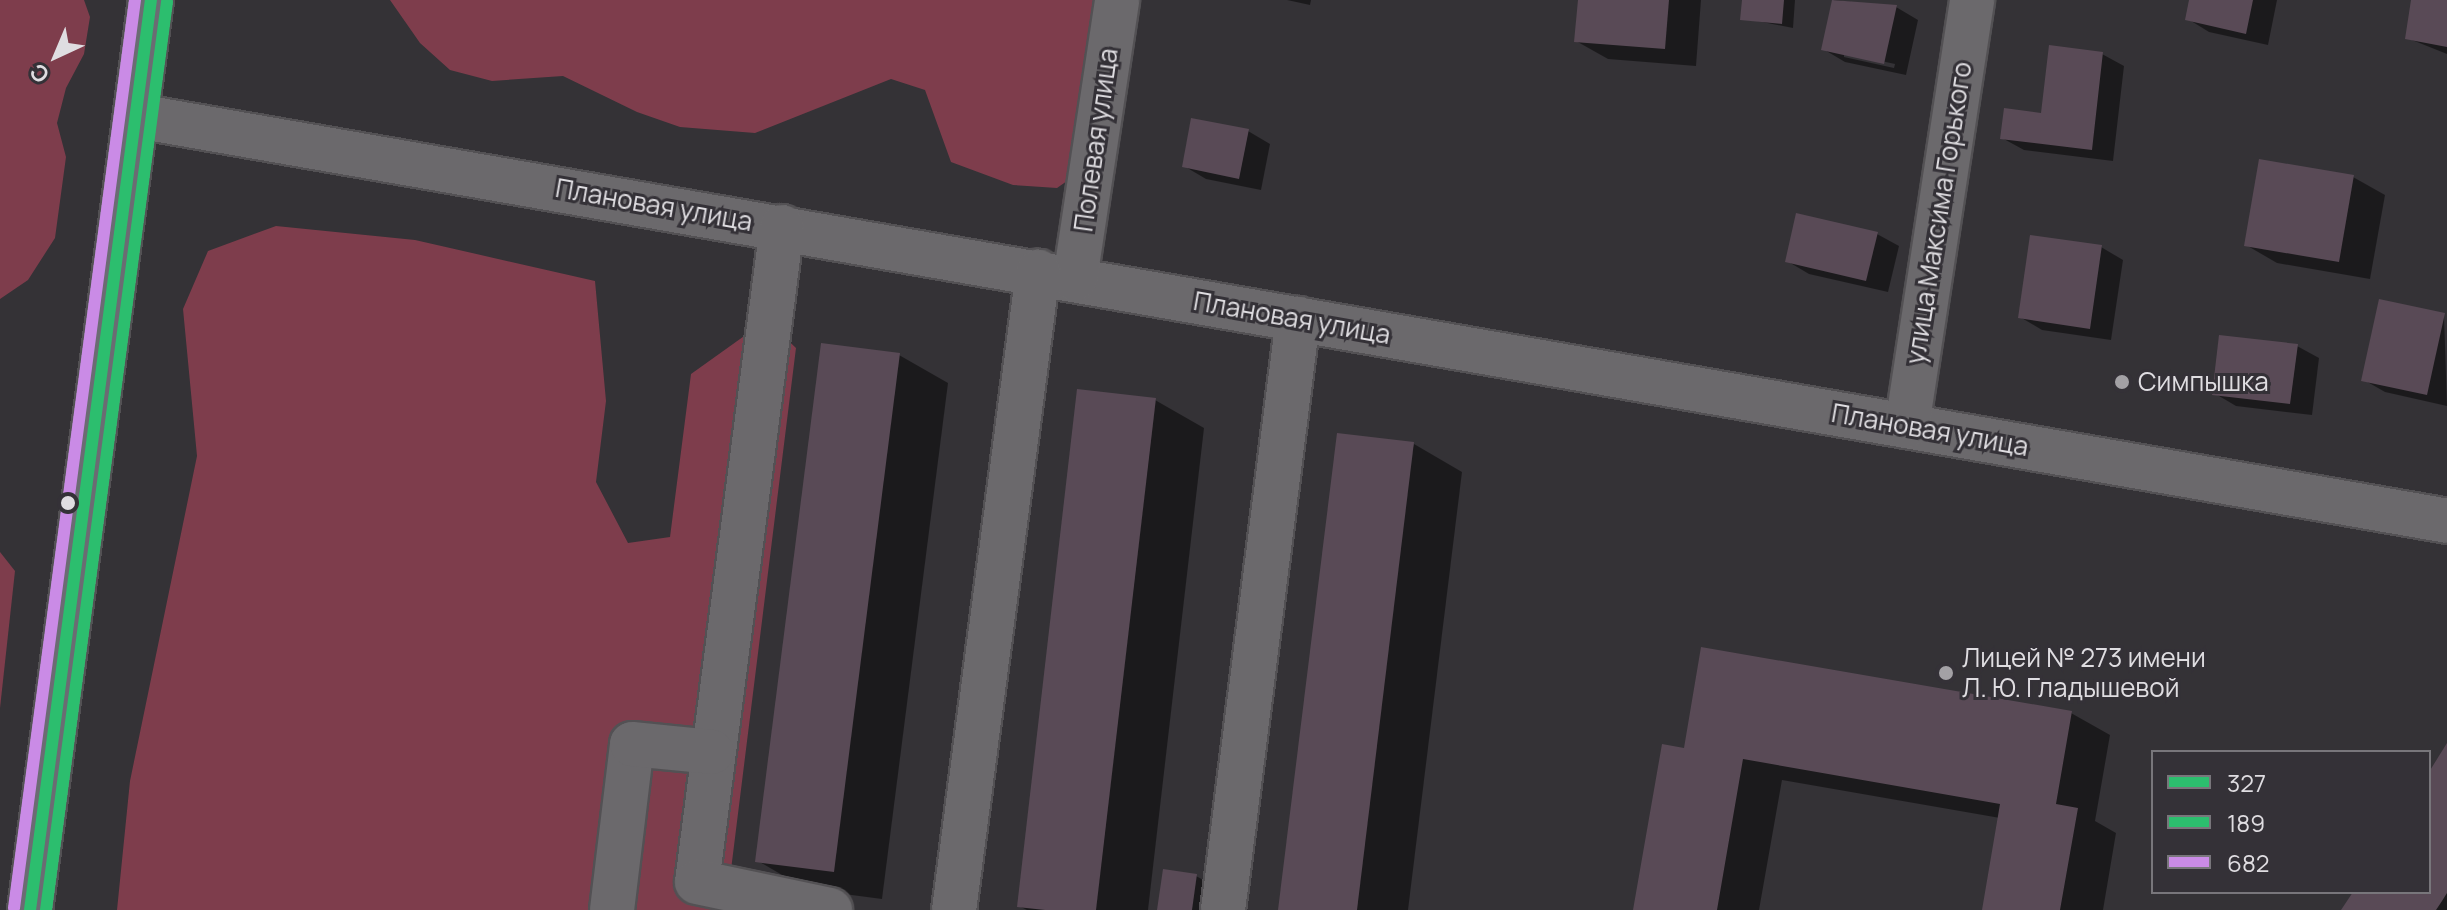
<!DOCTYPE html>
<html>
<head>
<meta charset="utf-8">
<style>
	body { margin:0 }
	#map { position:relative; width:2447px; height:910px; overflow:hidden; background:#343236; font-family:Manrope,sans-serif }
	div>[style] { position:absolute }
	.green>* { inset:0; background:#7e3d4c }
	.shadow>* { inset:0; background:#0007 }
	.building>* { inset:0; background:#594a56 }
	.roads { filter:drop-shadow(2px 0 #535154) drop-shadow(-2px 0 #535154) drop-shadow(0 2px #535154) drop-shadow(0 -2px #535154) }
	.minor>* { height:44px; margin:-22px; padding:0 22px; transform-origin:22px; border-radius:22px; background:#6b696c }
	.major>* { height:44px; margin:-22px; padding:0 22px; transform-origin:22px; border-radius:22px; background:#6b6b73 }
	.bus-1>* { height:12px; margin:-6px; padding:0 6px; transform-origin:6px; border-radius:6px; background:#2cbe6e }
	.bus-2>* { height:12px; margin:-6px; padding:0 6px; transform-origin:6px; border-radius:6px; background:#2cbe6e }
	.bus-3>* { height:12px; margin:-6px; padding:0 6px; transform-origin:6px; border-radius:6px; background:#ca8be6 }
	.dots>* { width:22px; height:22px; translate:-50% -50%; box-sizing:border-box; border:4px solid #343137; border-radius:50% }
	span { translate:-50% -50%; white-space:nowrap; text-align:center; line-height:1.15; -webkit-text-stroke:6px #343137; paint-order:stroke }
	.street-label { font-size:26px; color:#dfdde1 }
	.poi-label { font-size:26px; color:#dfdde1 }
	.left { translate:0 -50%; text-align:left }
	.legend { position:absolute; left:2151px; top:750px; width:280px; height:144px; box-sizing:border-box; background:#343137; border:2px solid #78767b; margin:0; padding:10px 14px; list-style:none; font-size:24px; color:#dfdde1 }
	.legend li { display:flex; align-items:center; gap:16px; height:40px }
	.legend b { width:40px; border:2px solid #78767b }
	.north { position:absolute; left:16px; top:16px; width:80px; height:80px; -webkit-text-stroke:6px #343137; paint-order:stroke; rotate:224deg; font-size:22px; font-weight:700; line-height:32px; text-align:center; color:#dfdde1 }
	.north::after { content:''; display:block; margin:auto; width:28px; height:36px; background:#dfdde1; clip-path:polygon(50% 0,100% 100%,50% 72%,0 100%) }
</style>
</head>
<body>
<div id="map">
	<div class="green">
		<div style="clip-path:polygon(0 0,84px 0,90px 17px,84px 54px,66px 88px,57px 123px,66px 157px,55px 238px,28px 280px,0 299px)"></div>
		<div style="clip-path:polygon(390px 0,1109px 0,1087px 167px,1057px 188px,1013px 185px,951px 162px,925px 90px,891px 79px,755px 133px,680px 127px,637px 112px,563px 76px,492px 81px,450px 70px,420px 43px)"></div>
		<div style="clip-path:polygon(276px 226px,415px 240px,595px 281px,606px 401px,596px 482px,628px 543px,670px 537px,691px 374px,754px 329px,775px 328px,796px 348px,726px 910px,117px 910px,130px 781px,197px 456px,183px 309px,208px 251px)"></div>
		<div style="clip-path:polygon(0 552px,15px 571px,0 708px)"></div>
	</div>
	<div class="shadow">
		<div style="clip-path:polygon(1287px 0,1311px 0,1310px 5px)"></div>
		<div style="clip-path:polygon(1580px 0,1701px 0,1696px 66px,1608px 59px,1576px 41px)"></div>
		<div style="clip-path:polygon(1744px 0,1795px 0,1793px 28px,1742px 18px)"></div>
		<div style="clip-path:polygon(evenodd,1834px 0,1896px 7px,1918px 20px,1906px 75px,1845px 62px,1823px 49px,1834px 0,1844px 53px,1895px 64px,1894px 68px,1844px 57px,1844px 53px)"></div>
		<div style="clip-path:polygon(2192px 0,2277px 0,2268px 45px,2209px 32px,2188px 19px)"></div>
		<div style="clip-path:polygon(2413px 0,2447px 0,2447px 54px,2407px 38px)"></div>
		<div style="clip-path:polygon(2102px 54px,2124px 66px,2113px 161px,2024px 150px,2002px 138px,2043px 115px)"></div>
		<div style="clip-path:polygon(1248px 131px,1270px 144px,1261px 190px,1206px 179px,1184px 166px)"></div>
		<div style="clip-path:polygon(2353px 177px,2385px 195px,2370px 279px,2277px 263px,2246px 245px)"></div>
		<div style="clip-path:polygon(1877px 234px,1899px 246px,1888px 292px,1809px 274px,1787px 261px)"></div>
		<div style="clip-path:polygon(2101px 247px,2123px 260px,2111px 340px,2042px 330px,2020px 317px)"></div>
		<div style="clip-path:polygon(2444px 315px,2447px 406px,2385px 392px,2364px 380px)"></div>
		<div style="clip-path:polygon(2297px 346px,2319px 358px,2312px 415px,2236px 406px,2214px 393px)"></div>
		<div style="clip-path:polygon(899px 355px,948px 383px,882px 899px,806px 889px,758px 861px)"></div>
		<div style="clip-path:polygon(1155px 400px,1204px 428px,1148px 910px,1027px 910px,1019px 906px)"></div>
		<div style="clip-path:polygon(1414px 444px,1462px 472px,1408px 910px,1280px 910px)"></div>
		<div style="clip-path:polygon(2071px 713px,2110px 735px,2095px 821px,2116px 833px,2103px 910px,1984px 910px,2000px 818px,1782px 780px,1759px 910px,1637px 910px,1686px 750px)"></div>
		<div style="clip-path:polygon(2447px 747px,2447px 910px,2344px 910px,2355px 892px,2429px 892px,2429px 775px)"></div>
		<div style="clip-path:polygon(1196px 876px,1207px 882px,1203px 910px,1162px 910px)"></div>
	</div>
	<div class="building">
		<div style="clip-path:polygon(1578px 0,1669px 0,1665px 49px,1574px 42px)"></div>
		<div style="clip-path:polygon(1742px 0,1784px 0,1782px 24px,1740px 20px)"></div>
		<div style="clip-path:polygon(1832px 0,1897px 5px,1884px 64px,1821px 50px)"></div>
		<div style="clip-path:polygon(2189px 0,2253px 0,2246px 34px,2185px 20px)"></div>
		<div style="clip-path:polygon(2411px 0,2447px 0,2447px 47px,2405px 39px)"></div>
		<div style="clip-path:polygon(2049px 45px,2103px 52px,2092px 150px,2000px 139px,2004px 108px,2041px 113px)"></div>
		<div style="clip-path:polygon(1191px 118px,1249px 129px,1239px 179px,1182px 167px)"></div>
		<div style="clip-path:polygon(2259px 159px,2354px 175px,2339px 262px,2244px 246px)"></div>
		<div style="clip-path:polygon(1796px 213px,1878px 232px,1866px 281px,1785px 262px)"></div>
		<div style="clip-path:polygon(2030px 235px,2102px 245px,2090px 329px,2018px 318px)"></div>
		<div style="clip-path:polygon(2379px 299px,2445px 313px,2427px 395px,2361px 381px)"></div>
		<div style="clip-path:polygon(2219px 335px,2298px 344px,2290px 404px,2212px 395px)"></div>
		<div style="clip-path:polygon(821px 343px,900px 353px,834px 872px,755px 862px)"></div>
		<div style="clip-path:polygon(1077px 389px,1156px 398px,1096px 910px,1045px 910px,1017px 907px)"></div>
		<div style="clip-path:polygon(1337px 433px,1414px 442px,1357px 910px,1278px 910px)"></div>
		<div style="clip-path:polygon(1701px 647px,2072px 711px,2056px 804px,2078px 808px,2060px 910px,1982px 910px,2000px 804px,1743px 759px,1717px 910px,1633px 910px,1662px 744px,1684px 748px)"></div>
		<div style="clip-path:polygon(2447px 743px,2447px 893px,2442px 901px,2436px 910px,2341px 910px,2353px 892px,2429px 892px,2429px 772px)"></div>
		<div style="clip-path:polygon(1163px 869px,1197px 874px,1192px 910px,1157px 910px)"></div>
	</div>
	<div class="roads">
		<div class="minor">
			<div style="left:137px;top:116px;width:2345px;rotate:9.94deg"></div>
			<div style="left:782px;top:227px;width:660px;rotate:97.39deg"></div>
			<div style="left:697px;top:882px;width:136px;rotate:11.9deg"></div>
			<div style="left:1075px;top:279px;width:282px;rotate:-81.4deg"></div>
			<div style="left:1907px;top:426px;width:431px;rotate:-81.3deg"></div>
			<div style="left:612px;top:910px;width:167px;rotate:-83.1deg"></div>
			<div style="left:632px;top:744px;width:80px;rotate:5.7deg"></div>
			<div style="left:954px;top:910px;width:644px;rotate:-82.5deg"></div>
			<div style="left:1223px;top:910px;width:596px;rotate:-82.77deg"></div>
		</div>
		<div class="major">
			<div style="left:30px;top:910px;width:918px;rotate:-82.43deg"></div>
		</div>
	</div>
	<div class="bus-1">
		<div style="left:30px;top:910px;width:918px;rotate:-82.43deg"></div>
	</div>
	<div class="bus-2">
		<div style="left:46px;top:910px;width:916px;rotate:-82.41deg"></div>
	</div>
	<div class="bus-3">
		<div style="left:14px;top:908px;width:916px;rotate:-82.41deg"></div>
	</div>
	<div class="dots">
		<div style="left:2122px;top:382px;background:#a3a1a5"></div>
		<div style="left:68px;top:503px;background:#dfdde1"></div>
		<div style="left:1946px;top:673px;background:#a3a1a5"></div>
	</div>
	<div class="street-label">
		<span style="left:1096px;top:140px;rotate:-82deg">Полевая улица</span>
		<span style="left:654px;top:205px;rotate:10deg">Плановая улица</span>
		<span style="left:1939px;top:213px;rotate:-81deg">улица Максима Горького</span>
		<span style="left:1292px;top:318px;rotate:10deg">Плановая улица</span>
		<span style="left:1930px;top:430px;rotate:10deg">Плановая улица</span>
	</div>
	<div class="poi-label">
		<span class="left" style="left:2138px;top:382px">Симпышка</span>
		<span class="left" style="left:1962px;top:673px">Лицей № 273 имени<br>Л. Ю. Гладышевой</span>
	</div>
	<ul class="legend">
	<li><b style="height:10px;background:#2cbe6e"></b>327</li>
	<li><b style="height:10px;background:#2cbe6e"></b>189</li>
	<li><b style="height:10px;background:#ca8be6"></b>682</li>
	</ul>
	<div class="north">С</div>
</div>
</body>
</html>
